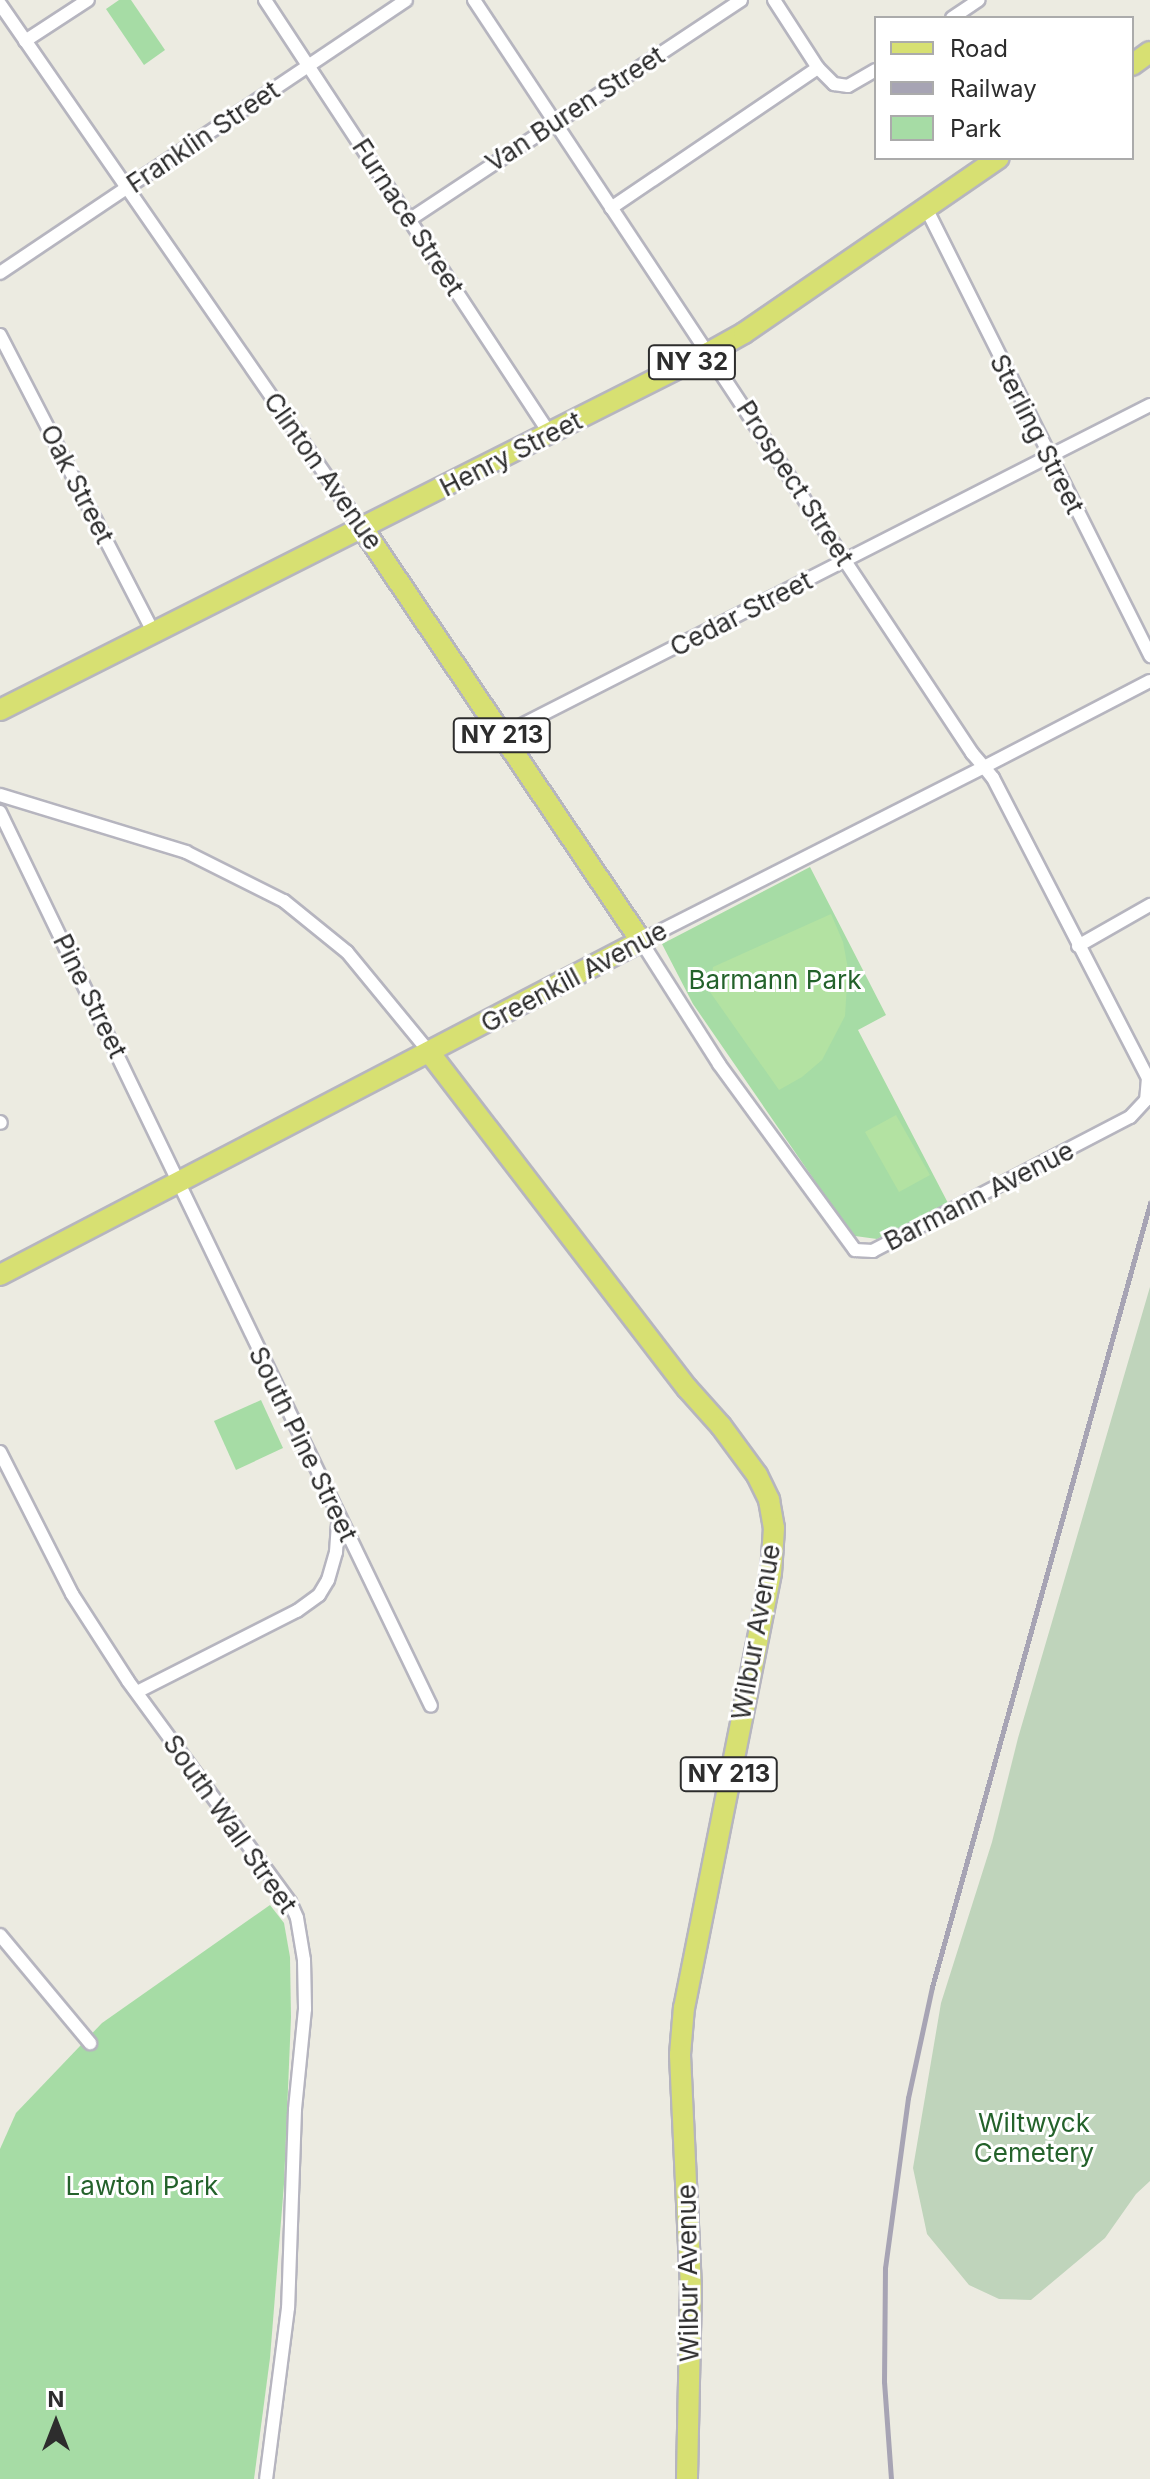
<!DOCTYPE html>
<html>
<head>
<meta charset="utf-8">
<style>
	body { margin:0 }
	#map { position:relative; width:1150px; height:2479px; overflow:hidden; background:#ecebe1; font-family:Inter,sans-serif }
	div>[style] { position:absolute }
	.green>* { inset:0; background:#a6dca5 }
	.cemetery>* { inset:0; background:#bfd4bb }
	.pitch>* { inset:0; background:#b3e2a2 }
	.roads { filter:drop-shadow(2px 0 #b6b5bf) drop-shadow(-2px 0 #b6b5bf) drop-shadow(0 2px #b6b5bf) drop-shadow(0 -2px #b6b5bf) }
	.street>* { height:12px; margin:-6px; padding:0 6px; transform-origin:6px; border-radius:6px; background:#fff }
	.primary>* { height:20px; margin:-10px; padding:0 10px; transform-origin:10px; border-radius:10px; background:#d7e072 }
	.rail>* { height:5px; margin:-2.5px; padding:0 2.5px; transform-origin:2.5px; border-radius:2.5px; background:#a7a4b4 }
	span { translate:-50% -50%; white-space:nowrap; text-align:center; line-height:1.15; -webkit-text-stroke:6px #fff; paint-order:stroke }
	.shield-label span { padding:2px 6px; background:#fff; border:2px solid; border-radius:6px; -webkit-text-stroke-width:0 }
	.shield-label { font-size:24px; color:#2d2d2d; font-weight:700 }
	.street-label { font-size:26px; color:#2d2d2d }
	.park-label { font-size:26px; color:#24622b }
	.legend { position:absolute; left:874px; top:16px; width:260px; height:144px; box-sizing:border-box; background:#fff; border:2px solid #ababab; margin:0; padding:10px 14px; list-style:none; font-size:24px; color:#2d2d2d }
	.legend li { display:flex; align-items:center; gap:16px; height:40px }
	.legend b { width:40px; border:2px solid #ababab }
	.north { position:absolute; left:16px; top:2383px; width:80px; height:80px; -webkit-text-stroke:6px #fff; paint-order:stroke; rotate:0deg; font-size:22px; font-weight:700; line-height:32px; text-align:center; color:#2d2d2d }
	.north::after { content:''; display:block; margin:auto; width:28px; height:36px; background:#2d2d2d; clip-path:polygon(50% 0,100% 100%,50% 72%,0 100%) }
</style>
</head>
<body>
<div id="map">
	<div class="green">
		<div style="clip-path:polygon(119px 0,131px 0,165px 50px,144px 65px,106px 9px)"></div>
		<div style="clip-path:polygon(810px 867px,886px 1015px,858px 1030px,948px 1203px,877px 1239px,855px 1236px,848px 1229px,693px 1004px,662px 944px)"></div>
		<div style="clip-path:polygon(261px 1400px,283px 1448px,236px 1470px,214px 1421px)"></div>
		<div style="clip-path:polygon(270px 1905px,284px 1923px,290px 1957px,291px 2017px,284px 2184px,270px 2358px,254px 2479px,0 2479px,0 2149px,16px 2113px,102px 2023px)"></div>
	</div>
	<div class="cemetery">
		<div style="clip-path:polygon(1150px 1287px,1150px 2181px,1136px 2194px,1105px 2238px,1031px 2300px,999px 2299px,969px 2285px,927px 2234px,913px 2168px,941px 2003px,992px 1842px,1018px 1738px)"></div>
	</div>
	<div class="pitch">
		<div style="clip-path:polygon(831px 914px,843px 942px,848px 969px,845px 1016px,822px 1060px,802px 1077px,779px 1090px,710px 992px,713px 967px)"></div>
		<div style="clip-path:polygon(896px 1115px,930px 1175px,899px 1192px,865px 1132px)"></div>
	</div>
	<div class="roads">
		<div class="street">
			<div style="left:265px;top:0;width:519px;rotate:56.71deg"></div>
			<div style="left:474px;top:0;width:903px;rotate:56.52deg"></div>
			<div style="left:972px;top:753px;width:18px;rotate:49deg"></div>
			<div style="left:984px;top:767px;width:14px;rotate:51deg"></div>
			<div style="left:993px;top:778px;width:338px;rotate:62.7deg"></div>
			<div style="left:1148px;top:1078px;width:22px;rotate:95deg"></div>
			<div style="left:1146px;top:1100px;width:23px;rotate:133deg"></div>
			<div style="left:1130px;top:1117px;width:290px;rotate:152.5deg"></div>
			<div style="left:873px;top:1251px;width:18px;rotate:-177deg"></div>
			<div style="left:855px;top:1250px;width:230px;rotate:-126.2deg"></div>
			<div style="left:719px;top:1064px;width:146px;rotate:-122.4deg"></div>
			<div style="left:641px;top:941px;width:385px;rotate:-26.9deg"></div>
			<div style="left:984px;top:767px;width:187px;rotate:-27.4deg"></div>
			<div style="left:774px;top:0;width:81px;rotate:57.1deg"></div>
			<div style="left:818px;top:68px;width:23px;rotate:45deg"></div>
			<div style="left:834px;top:84px;width:14px;rotate:8deg"></div>
			<div style="left:848px;top:86px;width:32px;rotate:-30deg"></div>
			<div style="left:0;top:4px;width:638px;rotate:55.34deg"></div>
			<div style="left:952px;top:18px;width:32px;rotate:-34deg"></div>
			<div style="left:25px;top:41px;width:75px;rotate:-33.1deg"></div>
			<div style="left:611px;top:208px;width:250px;rotate:-34.1deg"></div>
			<div style="left:927px;top:210px;width:499px;rotate:63.4deg"></div>
			<div style="left:409px;top:220px;width:398px;rotate:-33.5deg"></div>
			<div style="left:0;top:273px;width:489px;rotate:-33.9deg"></div>
			<div style="left:0;top:335px;width:335px;rotate:62.7deg"></div>
			<div style="left:502px;top:735px;width:727px;rotate:-26.99deg"></div>
			<div style="left:0;top:795px;width:195px;rotate:17deg"></div>
			<div style="left:186px;top:852px;width:110px;rotate:26.6deg"></div>
			<div style="left:284px;top:901px;width:81px;rotate:39deg"></div>
			<div style="left:347px;top:952px;width:129px;rotate:50.6deg"></div>
			<div style="left:0;top:812px;width:992px;rotate:64.26deg"></div>
			<div style="left:1078px;top:946px;width:83px;rotate:-29.7deg"></div>
			<div style="left:0;top:1122px;width:1px;rotate:45deg"></div>
			<div style="left:0;top:1452px;width:159px;rotate:63.1deg"></div>
			<div style="left:72px;top:1594px;width:103px;rotate:57.2deg"></div>
			<div style="left:128px;top:1681px;width:274px;rotate:53.8deg"></div>
			<div style="left:290px;top:1902px;width:17px;rotate:66deg"></div>
			<div style="left:297px;top:1918px;width:43px;rotate:80.5deg"></div>
			<div style="left:304px;top:1960px;width:49px;rotate:88.8deg"></div>
			<div style="left:305px;top:2009px;width:101px;rotate:95.7deg"></div>
			<div style="left:295px;top:2110px;width:198px;rotate:92deg"></div>
			<div style="left:288px;top:2308px;width:172px;rotate:97.3deg"></div>
			<div style="left:137px;top:1692px;width:179px;rotate:-26.9deg"></div>
			<div style="left:297px;top:1611px;width:27px;rotate:-36deg"></div>
			<div style="left:319px;top:1595px;width:17px;rotate:-59deg"></div>
			<div style="left:328px;top:1580px;width:29px;rotate:-74deg"></div>
			<div style="left:336px;top:1552px;width:32px;rotate:-86deg"></div>
			<div style="left:0;top:1935px;width:141px;rotate:50.2deg"></div>
		</div>
		<div class="primary">
			<div style="left:1132px;top:65px;width:22px;rotate:-36deg"></div>
			<div style="left:0;top:710px;width:795px;rotate:-26.76deg"></div>
			<div style="left:710px;top:352px;width:39px;rotate:-29deg"></div>
			<div style="left:744px;top:333px;width:309px;rotate:-34.5deg"></div>
			<div style="left:429px;top:1052px;width:424px;rotate:52.5deg"></div>
			<div style="left:687px;top:1388px;width:51px;rotate:48.2deg"></div>
			<div style="left:721px;top:1426px;width:61px;rotate:53.7deg"></div>
			<div style="left:757px;top:1475px;width:28px;rotate:64deg"></div>
			<div style="left:769px;top:1500px;width:28px;rotate:80deg"></div>
			<div style="left:774px;top:1528px;width:45px;rotate:93.8deg"></div>
			<div style="left:771px;top:1573px;width:443px;rotate:101.3deg"></div>
			<div style="left:684px;top:2007px;width:48px;rotate:94.8deg"></div>
			<div style="left:680px;top:2055px;width:231px;rotate:87.3deg"></div>
			<div style="left:691px;top:2286px;width:193px;rotate:91.2deg"></div>
			<div style="left:0;top:1275px;width:723px;rotate:-27.52deg"></div>
			<div style="left:641px;top:941px;width:497px;rotate:-124deg"></div>
		</div>
	</div>
	<div class="rail">
		<div style="left:891px;top:2479px;width:97px;rotate:-94.1deg"></div>
		<div style="left:884px;top:2382px;width:114px;rotate:-89.5deg"></div>
		<div style="left:885px;top:2268px;width:172px;rotate:-82.3deg"></div>
		<div style="left:908px;top:2098px;width:114px;rotate:-77.8deg"></div>
		<div style="left:932px;top:1987px;width:814px;rotate:-74.46deg"></div>
	</div>
	<div class="shield-label">
		<span style="left:692px;top:362px">NY 32</span>
		<span style="left:502px;top:735px">NY 213</span>
		<span style="left:729px;top:1774px">NY 213</span>
	</div>
	<div class="street-label">
		<span style="left:575px;top:109px;rotate:-33deg">Van Buren Street</span>
		<span style="left:203px;top:137px;rotate:-34deg">Franklin Street</span>
		<span style="left:408px;top:217px;rotate:57deg">Furnace Street</span>
		<span style="left:1037px;top:434px;rotate:63deg">Sterling Street</span>
		<span style="left:511px;top:454px;rotate:-27deg">Henry Street</span>
		<span style="left:323px;top:471px;rotate:55deg">Clinton Avenue</span>
		<span style="left:795px;top:483px;rotate:57deg">Prospect Street</span>
		<span style="left:77px;top:484px;rotate:63deg">Oak Street</span>
		<span style="left:741px;top:614px;rotate:-27deg">Cedar Street</span>
		<span style="left:574px;top:977px;rotate:-28deg">Greenkill Avenue</span>
		<span style="left:90px;top:996px;rotate:64deg">Pine Street</span>
		<span style="left:979px;top:1196px;rotate:-27deg">Barmann Avenue</span>
		<span style="left:303px;top:1444px;rotate:64deg">South Pine Street</span>
		<span style="left:756px;top:1632px;rotate:-80deg">Wilbur Avenue</span>
		<span style="left:230px;top:1824px;rotate:55deg">South Wall Street</span>
		<span style="left:688px;top:2273px;rotate:-91deg">Wilbur Avenue</span>
	</div>
	<div class="park-label">
		<span style="left:775px;top:980px">Barmann Park</span>
		<span style="left:1034px;top:2138px">Wiltwyck<br>Cemetery</span>
		<span style="left:142px;top:2186px">Lawton Park</span>
	</div>
	<ul class="legend">
	<li><b style="height:10px;background:#d7e072"></b>Road</li>
	<li><b style="height:10px;background:#a7a4b4"></b>Railway</li>
	<li><b style="height:22px;background:#a6dca5"></b>Park</li>
	</ul>
	<div class="north">N</div>
</div>
</body>
</html>
